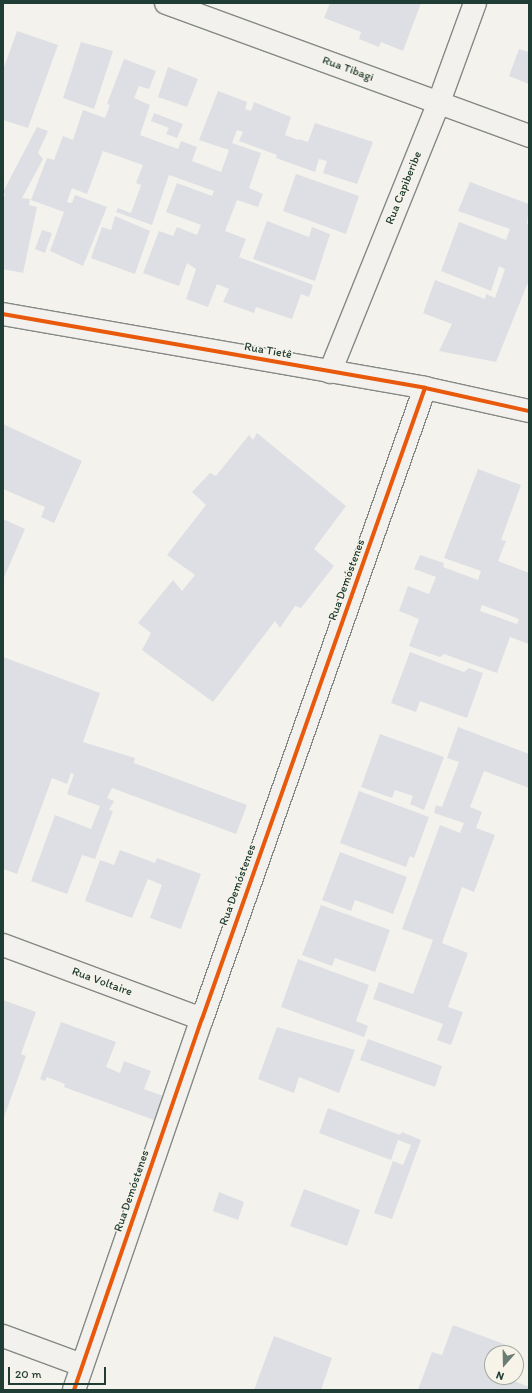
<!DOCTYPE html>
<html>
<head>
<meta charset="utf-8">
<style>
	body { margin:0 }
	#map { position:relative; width:532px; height:1393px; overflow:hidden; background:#f4f2ec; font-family:Itim,sans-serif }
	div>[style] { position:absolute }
	.building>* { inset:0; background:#dddfe4 }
	.roads { filter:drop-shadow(1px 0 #848985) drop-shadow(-1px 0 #848985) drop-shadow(0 1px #848985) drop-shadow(0 -1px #848985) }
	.street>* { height:22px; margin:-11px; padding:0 11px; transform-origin:11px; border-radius:11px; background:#f2f1ed }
	.secondary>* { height:22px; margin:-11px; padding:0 11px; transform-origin:11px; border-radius:11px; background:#f2f1ed }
	.cycleway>* { height:4px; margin:-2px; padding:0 2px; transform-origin:2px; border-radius:2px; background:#e8590c }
	span { translate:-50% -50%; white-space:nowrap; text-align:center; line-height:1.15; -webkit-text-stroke:3px #f7f3e8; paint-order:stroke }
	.street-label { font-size:12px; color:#1f3d34 }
	.frame { position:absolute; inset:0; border:4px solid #1f3d34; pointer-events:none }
	.north { position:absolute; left:484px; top:1345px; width:40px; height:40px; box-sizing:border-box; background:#f7f3e8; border:1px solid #a1aaa0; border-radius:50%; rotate:200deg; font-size:11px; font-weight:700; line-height:16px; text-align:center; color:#1f3d34 }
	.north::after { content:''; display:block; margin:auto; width:14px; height:18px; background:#6a7c74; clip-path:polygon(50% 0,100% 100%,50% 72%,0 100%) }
	.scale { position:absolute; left:8px; top:1367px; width:98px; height:18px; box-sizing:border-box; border:2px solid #1f3d34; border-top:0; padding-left:5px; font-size:12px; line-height:14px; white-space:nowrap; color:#1f3d34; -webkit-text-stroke:3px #f7f3e8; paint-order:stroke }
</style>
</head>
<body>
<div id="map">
	<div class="building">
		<div style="clip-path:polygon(330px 3px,421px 3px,403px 51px,381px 42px,379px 47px,359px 39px,361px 32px,324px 18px)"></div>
		<div style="clip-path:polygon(17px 31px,58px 45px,28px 128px,3px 120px,3px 70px)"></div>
		<div style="clip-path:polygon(81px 42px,113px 51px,94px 109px,63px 98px)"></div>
		<div style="clip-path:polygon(519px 49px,529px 52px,529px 84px,509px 76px)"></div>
		<div style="clip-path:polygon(124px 59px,156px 71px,149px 89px,139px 86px,134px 98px,150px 105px,140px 135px,178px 149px,181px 141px,197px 147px,192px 161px,221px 172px,229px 150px,199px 140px,218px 91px,247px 102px,245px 109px,251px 111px,254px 102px,291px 117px,285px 135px,298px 140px,299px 139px,308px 142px,315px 123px,373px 142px,357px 184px,323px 173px,327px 161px,319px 159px,315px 172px,276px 158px,277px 155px,239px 141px,243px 132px,237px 130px,232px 143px,261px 153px,249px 188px,263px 194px,258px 207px,237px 200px,225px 231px,246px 239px,239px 257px,313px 285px,309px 297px,301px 294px,292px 319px,256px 307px,254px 313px,223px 302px,229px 289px,217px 284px,208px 307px,186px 299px,196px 269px,187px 263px,179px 286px,143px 273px,159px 231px,173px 236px,177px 227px,197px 235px,201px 225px,166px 212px,177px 183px,212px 196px,214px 191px,169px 175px,152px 225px,116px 212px,118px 208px,131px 213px,141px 185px,136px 183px,143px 165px,103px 151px,87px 194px,72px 188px,67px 202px,72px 203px,75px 195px,107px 207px,83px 266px,50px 251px,64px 212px,31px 200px,47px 158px,54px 160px,63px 136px,73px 140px,83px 110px,105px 118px,110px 105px,107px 104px)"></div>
		<div style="clip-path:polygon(168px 67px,198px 79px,187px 107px,158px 97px)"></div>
		<div style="clip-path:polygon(154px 113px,183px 124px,177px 138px,166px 134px,169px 128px,151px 121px)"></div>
		<div style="clip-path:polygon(37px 127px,48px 131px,38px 153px,43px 159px,22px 198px,30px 199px,29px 205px,37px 207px,23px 273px,3px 269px,3px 201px,5px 194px,3px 192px)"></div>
		<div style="clip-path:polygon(296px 174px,359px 196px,346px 234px,283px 211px)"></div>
		<div style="clip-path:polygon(470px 182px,529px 204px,527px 224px,529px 224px,529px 280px,496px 362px,439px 351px,452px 324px,423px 313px,435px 280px,485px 299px,486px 294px,495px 298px,505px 269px,499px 266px,491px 291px,441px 271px,459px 222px,506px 240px,510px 229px,458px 211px)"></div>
		<div style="clip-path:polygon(115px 216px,150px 231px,135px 274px,91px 258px,102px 227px,111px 230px)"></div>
		<div style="clip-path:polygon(267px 221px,309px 237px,312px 227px,330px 234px,315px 281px,253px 259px)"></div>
		<div style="clip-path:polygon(42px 230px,52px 233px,45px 253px,35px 249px)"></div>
		<div style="clip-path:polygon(3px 424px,82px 461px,54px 523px,41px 517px,45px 507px,3px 489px)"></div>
		<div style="clip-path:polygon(257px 433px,346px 506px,314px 549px,334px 566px,301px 608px,295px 606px,280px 628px,275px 621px,213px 702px,142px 650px,151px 633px,138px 623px,173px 580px,182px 591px,195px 575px,167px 555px,206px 505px,192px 492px,210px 473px,216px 476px,249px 435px,253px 440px)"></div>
		<div style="clip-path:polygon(evenodd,478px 469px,521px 485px,501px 540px,506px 541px,498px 561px,529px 573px,529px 644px,510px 637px,497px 673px,444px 654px,440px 657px,409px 646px,419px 619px,399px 611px,408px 586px,429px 594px,436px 577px,414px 569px,420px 555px,444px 563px,443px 567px,478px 580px,481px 571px,444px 558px,478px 469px,482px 605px,519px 619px,517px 624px,480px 611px,482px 605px)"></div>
		<div style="clip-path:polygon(3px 519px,25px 529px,3px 580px)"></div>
		<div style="clip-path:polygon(410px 652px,464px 672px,469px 668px,483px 673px,467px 718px,420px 701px,416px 712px,391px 703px)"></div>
		<div style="clip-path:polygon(3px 657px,100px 693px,83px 742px,135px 758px,134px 763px,247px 805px,236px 834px,112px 788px,107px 798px,114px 801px,109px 810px,113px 811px,95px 859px,82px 855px,67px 894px,31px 881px,55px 815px,91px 829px,100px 806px,67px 794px,74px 774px,71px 773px,67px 784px,52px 778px,17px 874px,3px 869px)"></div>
		<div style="clip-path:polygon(458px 727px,529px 754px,529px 788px,484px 771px,470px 807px,482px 812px,476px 828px,495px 835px,474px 892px,462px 887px,442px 943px,468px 953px,448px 1007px,463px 1012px,451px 1045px,437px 1040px,443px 1024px,373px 999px,379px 982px,413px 994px,433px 940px,402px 929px,440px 825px,460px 833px,464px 823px,434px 813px,436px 805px,442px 807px,459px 762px,447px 758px)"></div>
		<div style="clip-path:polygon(380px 734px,444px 757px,424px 810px,410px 804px,413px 796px,395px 790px,392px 798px,361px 787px)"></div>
		<div style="clip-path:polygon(359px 791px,429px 817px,414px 858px,410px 856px,406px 867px,340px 843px)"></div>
		<div style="clip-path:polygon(120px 850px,155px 863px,157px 858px,201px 874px,181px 929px,150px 918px,162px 885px,148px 879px,132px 918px,85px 901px,100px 860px,114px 865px)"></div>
		<div style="clip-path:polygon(340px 852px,407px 877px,393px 914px,355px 900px,351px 911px,322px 900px)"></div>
		<div style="clip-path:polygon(321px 905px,390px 930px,375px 972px,335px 958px,332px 966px,302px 955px)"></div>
		<div style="clip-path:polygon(298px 959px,369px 985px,356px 1021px,368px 1026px,364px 1037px,281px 1007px)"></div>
		<div style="clip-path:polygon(3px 1000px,36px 1012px,21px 1054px,26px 1056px,3px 1120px)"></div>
		<div style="clip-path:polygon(61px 1022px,116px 1042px,106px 1067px,120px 1073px,124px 1061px,151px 1071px,144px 1089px,163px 1096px,154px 1120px,64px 1087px,65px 1084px,47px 1077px,45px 1081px,40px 1079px)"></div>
		<div style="clip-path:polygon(277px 1027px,355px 1050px,339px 1093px,299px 1077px,294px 1093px,258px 1079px)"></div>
		<div style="clip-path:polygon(368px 1039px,442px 1066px,435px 1087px,360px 1060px)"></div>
		<div style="clip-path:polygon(328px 1108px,400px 1135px,402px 1132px,421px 1140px,392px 1219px,374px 1213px,393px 1161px,403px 1165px,411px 1145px,398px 1140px,391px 1160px,319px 1133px)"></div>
		<div style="clip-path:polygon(304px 1189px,360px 1210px,347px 1246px,290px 1226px)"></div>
		<div style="clip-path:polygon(219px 1192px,244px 1202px,238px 1220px,213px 1211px)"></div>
		<div style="clip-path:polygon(453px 1325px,515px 1348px,513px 1353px,492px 1353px,492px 1377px,504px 1377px,529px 1387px,529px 1390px,418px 1390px,432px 1352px,442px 1355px)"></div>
		<div style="clip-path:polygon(274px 1336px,332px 1358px,321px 1390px,254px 1390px)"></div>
	</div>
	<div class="roads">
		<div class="street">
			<div style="left:166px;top:3px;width:387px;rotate:20.1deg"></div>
			<div style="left:330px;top:372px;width:291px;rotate:-68deg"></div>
			<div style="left:439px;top:102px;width:105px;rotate:-70deg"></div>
			<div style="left:3px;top:945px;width:212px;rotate:20.4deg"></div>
			<div style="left:3px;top:1336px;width:84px;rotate:20.2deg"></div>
			<div style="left:74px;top:1390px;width:392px;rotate:-71deg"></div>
			<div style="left:202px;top:1019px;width:669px;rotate:-70.54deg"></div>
		</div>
		<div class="secondary">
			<div style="left:3px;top:314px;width:428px;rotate:9.9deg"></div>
			<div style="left:425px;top:388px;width:107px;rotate:12.5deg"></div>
		</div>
	</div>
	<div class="cycleway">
		<div style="left:3px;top:314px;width:428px;rotate:9.9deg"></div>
		<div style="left:425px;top:388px;width:107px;rotate:12.5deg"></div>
		<div style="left:74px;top:1390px;width:392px;rotate:-71deg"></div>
		<div style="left:202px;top:1019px;width:669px;rotate:-70.54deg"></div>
	</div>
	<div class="street-label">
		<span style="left:348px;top:69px;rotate:20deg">Rua Tibagi</span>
		<span style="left:404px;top:188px;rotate:-68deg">Rua Capiberibe</span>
		<span style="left:268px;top:351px;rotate:10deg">Rua Tietê</span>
		<span style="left:347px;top:580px;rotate:-70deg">Rua Demóstenes</span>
		<span style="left:238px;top:885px;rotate:-70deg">Rua Demóstenes</span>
		<span style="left:102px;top:982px;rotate:20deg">Rua Voltaire</span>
		<span style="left:132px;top:1191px;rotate:-71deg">Rua Demóstenes</span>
	</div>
	<div class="frame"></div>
	<div class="north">N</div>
	<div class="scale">20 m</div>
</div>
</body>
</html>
